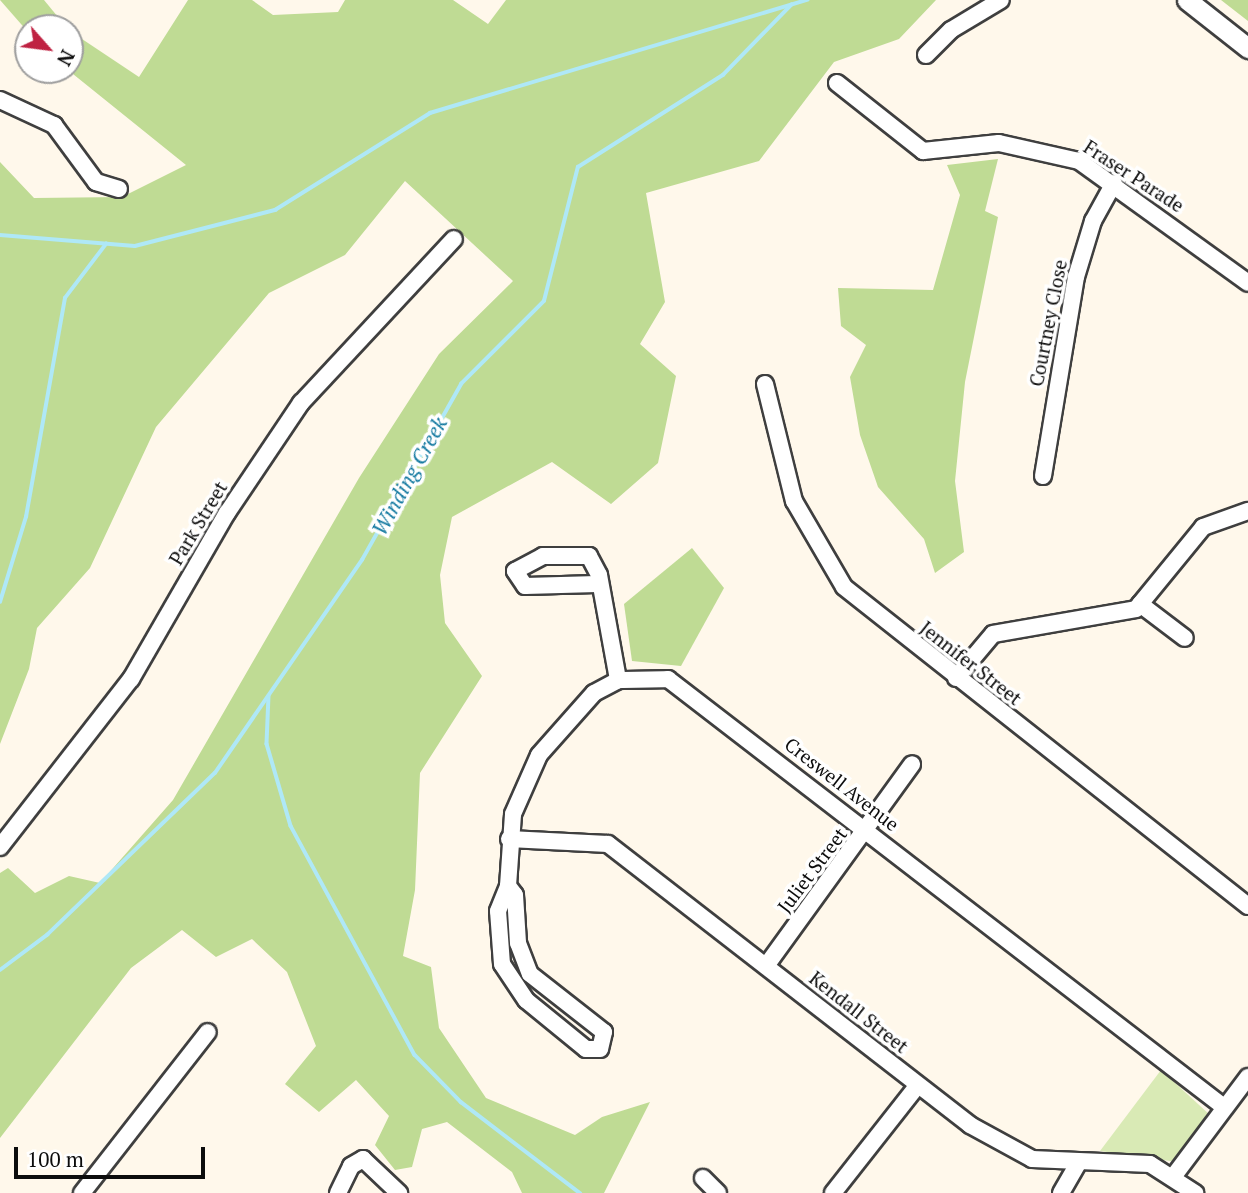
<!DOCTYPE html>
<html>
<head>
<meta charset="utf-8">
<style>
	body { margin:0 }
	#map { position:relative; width:1248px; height:1193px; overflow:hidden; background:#fff8eb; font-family:"PT Serif",serif }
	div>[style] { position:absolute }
	.green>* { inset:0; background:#d9eab5 }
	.forest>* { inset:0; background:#bfdb94 }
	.stream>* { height:3.5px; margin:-1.75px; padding:0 1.75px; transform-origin:1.75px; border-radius:1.75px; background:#afe8f7 }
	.roads { filter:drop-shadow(2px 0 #3f3f3f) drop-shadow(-2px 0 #3f3f3f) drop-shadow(0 2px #3f3f3f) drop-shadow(0 -2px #3f3f3f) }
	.minor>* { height:16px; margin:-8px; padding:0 8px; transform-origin:8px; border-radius:8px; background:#fff }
	.tertiary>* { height:19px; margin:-9.5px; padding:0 9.5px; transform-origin:9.5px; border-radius:9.5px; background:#fff }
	span { translate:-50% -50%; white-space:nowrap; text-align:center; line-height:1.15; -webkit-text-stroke:7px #fff; paint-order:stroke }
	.street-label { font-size:19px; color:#0c0c0c }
	.water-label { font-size:21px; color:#1379a0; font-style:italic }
	.north { position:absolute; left:14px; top:14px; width:70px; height:70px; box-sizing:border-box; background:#fff; border:2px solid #9e9e9e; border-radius:50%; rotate:118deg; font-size:19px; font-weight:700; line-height:28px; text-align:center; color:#0c0c0c }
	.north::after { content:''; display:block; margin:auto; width:24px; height:32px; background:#bf2242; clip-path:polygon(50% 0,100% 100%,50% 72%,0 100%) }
	.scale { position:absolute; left:14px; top:1147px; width:191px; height:32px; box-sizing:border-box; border:4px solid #0c0c0c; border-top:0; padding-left:9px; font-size:21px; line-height:24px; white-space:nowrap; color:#0c0c0c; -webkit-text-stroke:5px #fff; paint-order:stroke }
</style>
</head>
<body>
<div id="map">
	<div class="green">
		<div style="clip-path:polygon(1161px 1070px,1210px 1115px,1177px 1162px,1100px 1151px)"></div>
	</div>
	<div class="forest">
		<div style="clip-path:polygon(0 0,44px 0,67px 28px,28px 32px)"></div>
		<div style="clip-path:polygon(188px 0,252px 0,273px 15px,338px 12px,345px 0,453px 0,488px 24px,506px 0,936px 0,899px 39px,834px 62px,759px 161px,646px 193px,665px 302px,640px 344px,676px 376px,658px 463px,611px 504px,552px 462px,452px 517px,440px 575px,445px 623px,482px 676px,420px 773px,415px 890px,403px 956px,431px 967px,439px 1028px,486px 1098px,575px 1135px,602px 1117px,650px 1102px,604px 1193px,522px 1193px,512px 1172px,447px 1122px,422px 1129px,412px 1167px,395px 1170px,375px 1145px,389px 1116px,356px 1080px,319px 1112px,285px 1084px,316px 1046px,287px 972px,252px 939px,216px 957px,182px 930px,131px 968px,0 1138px,0 873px,8px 868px,35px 893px,69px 876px,100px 883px,173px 800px,359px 478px,439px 354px,513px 281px,405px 181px,345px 255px,269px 293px,156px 427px,90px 568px,37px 628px,29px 669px,0 744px,0 162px,34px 198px,122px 197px,186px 165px,68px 70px,70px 31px,139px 77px)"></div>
		<div style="clip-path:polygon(1221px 0,1248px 0,1248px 21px)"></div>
		<div style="clip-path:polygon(998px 159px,985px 211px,998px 217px,965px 382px,955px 481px,964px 552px,935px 573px,924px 539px,878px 487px,860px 435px,850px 377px,866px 345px,841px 326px,838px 288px,933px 290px,960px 195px,947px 165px)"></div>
		<div style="clip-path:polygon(692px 548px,724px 588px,681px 666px,632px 661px,624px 604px)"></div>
	</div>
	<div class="stream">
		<div style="left:0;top:235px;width:135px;rotate:4.7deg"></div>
		<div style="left:135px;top:246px;width:145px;rotate:-14.4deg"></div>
		<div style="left:275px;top:210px;width:183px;rotate:-32deg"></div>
		<div style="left:430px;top:113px;width:394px;rotate:-16.7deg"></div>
		<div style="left:0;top:602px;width:89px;rotate:-73deg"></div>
		<div style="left:26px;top:517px;width:222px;rotate:-79.9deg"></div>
		<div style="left:65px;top:298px;width:68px;rotate:-52.8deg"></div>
		<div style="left:269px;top:696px;width:48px;rotate:92.4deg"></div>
		<div style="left:267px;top:744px;width:85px;rotate:73.7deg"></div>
		<div style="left:291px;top:826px;width:260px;rotate:61.6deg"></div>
		<div style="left:415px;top:1055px;width:66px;rotate:45.6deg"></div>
		<div style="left:461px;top:1102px;width:150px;rotate:37.4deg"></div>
		<div style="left:0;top:970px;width:59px;rotate:-36.7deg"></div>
		<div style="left:47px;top:935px;width:233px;rotate:-44deg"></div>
		<div style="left:215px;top:773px;width:259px;rotate:-55.4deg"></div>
		<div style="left:362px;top:560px;width:202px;rotate:-60.6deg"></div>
		<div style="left:461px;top:384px;width:117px;rotate:-45deg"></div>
		<div style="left:544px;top:301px;width:138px;rotate:-75.8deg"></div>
		<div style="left:578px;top:167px;width:172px;rotate:-32.4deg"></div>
		<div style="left:723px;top:75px;width:98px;rotate:-45.8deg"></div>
	</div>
	<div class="roads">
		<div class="minor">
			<div style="left:926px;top:55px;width:35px;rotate:-45deg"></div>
			<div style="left:951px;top:30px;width:58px;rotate:-31deg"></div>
			<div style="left:837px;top:83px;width:110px;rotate:38.3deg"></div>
			<div style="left:923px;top:151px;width:76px;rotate:-6deg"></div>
			<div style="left:999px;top:143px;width:82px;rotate:12.7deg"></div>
			<div style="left:1079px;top:161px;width:208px;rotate:35.8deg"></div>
			<div style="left:0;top:100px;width:60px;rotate:24.8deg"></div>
			<div style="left:54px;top:125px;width:71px;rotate:53.6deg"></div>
			<div style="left:96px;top:182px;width:24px;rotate:17deg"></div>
			<div style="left:765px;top:384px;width:121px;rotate:76.1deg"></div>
			<div style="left:794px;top:501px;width:99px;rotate:59.8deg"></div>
			<div style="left:844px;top:587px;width:515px;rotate:38.29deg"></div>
			<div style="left:1043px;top:476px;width:202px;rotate:-80.6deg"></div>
			<div style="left:1076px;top:277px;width:59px;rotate:-73.1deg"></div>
			<div style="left:1093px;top:221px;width:43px;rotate:-61.1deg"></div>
			<div style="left:597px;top:584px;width:72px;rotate:178.4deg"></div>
			<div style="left:525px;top:586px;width:18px;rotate:-124deg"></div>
			<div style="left:515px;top:571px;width:32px;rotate:-28deg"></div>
			<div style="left:543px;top:556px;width:46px"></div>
			<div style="left:589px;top:556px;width:21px;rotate:62deg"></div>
			<div style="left:599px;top:575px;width:107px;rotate:79.7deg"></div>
			<div style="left:1140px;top:604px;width:56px;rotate:37.1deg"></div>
			<div style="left:956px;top:678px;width:57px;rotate:-49.9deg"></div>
			<div style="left:993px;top:634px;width:145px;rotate:-9.9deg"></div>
			<div style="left:1136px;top:609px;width:106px;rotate:-50.7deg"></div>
			<div style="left:1203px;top:527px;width:48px;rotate:-19.6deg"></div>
			<div style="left:509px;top:839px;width:99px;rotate:2.9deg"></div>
			<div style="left:608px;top:844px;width:458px;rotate:37.8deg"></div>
			<div style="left:970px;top:1125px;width:71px;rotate:28.7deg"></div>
			<div style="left:1032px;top:1159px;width:118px;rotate:2.4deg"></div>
			<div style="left:1150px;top:1164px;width:54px;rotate:32.8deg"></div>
			<div style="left:0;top:847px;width:213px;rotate:-52.1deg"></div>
			<div style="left:131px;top:679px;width:192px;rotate:-60deg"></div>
			<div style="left:227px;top:513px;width:133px;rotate:-56.1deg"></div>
			<div style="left:301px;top:403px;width:224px;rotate:-47deg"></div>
			<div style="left:508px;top:886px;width:11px;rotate:52deg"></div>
			<div style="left:515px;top:895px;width:48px;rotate:86.4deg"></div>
			<div style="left:518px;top:943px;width:33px;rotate:69deg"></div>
			<div style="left:530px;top:974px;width:94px;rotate:38.1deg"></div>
			<div style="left:604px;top:1032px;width:17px;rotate:103deg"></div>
			<div style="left:600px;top:1049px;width:14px;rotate:180deg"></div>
			<div style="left:586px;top:1049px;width:77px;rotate:-140.8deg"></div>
			<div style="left:526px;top:1000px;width:43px;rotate:-123.7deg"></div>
			<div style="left:502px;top:964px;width:53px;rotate:-94.3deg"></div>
			<div style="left:498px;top:911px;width:27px;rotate:-68deg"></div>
			<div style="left:508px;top:886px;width:72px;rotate:-86deg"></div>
			<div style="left:513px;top:814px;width:64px;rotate:-66.2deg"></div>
			<div style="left:539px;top:755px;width:83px;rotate:-48.4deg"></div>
			<div style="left:594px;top:693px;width:27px;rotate:-28deg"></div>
			<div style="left:618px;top:680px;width:50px;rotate:-1.1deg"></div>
			<div style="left:668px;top:679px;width:702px;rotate:37.59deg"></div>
			<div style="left:766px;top:966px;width:249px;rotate:-54.1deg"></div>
			<div style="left:1173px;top:1177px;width:125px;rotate:-53.1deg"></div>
			<div style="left:703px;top:1178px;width:21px;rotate:45deg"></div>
			<div style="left:82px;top:1193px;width:204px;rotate:-52deg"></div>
			<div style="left:338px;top:1193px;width:30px;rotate:-64deg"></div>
			<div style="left:351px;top:1166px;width:14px;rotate:-30deg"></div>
			<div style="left:363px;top:1159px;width:50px;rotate:43.4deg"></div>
			<div style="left:833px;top:1193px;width:137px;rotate:-51.8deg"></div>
			<div style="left:1061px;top:1193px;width:32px;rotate:-60deg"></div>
		</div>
		<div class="tertiary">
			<div style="left:1187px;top:0;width:78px;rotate:38.2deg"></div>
		</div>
	</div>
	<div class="street-label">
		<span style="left:1134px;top:176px;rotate:33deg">Fraser Parade</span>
		<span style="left:1048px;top:323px;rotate:-79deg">Courtney Close</span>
		<span style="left:198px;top:523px;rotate:-59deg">Park Street</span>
		<span style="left:971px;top:663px;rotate:38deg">Jennifer Street</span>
		<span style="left:842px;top:784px;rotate:38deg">Creswell Avenue</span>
		<span style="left:812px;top:870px;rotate:-53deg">Juliet Street</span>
		<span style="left:859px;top:1012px;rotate:38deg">Kendall Street</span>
	</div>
	<div class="water-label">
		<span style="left:409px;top:476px;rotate:-61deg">Winding Creek</span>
	</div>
	<div class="north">N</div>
	<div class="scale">100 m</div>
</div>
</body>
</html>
